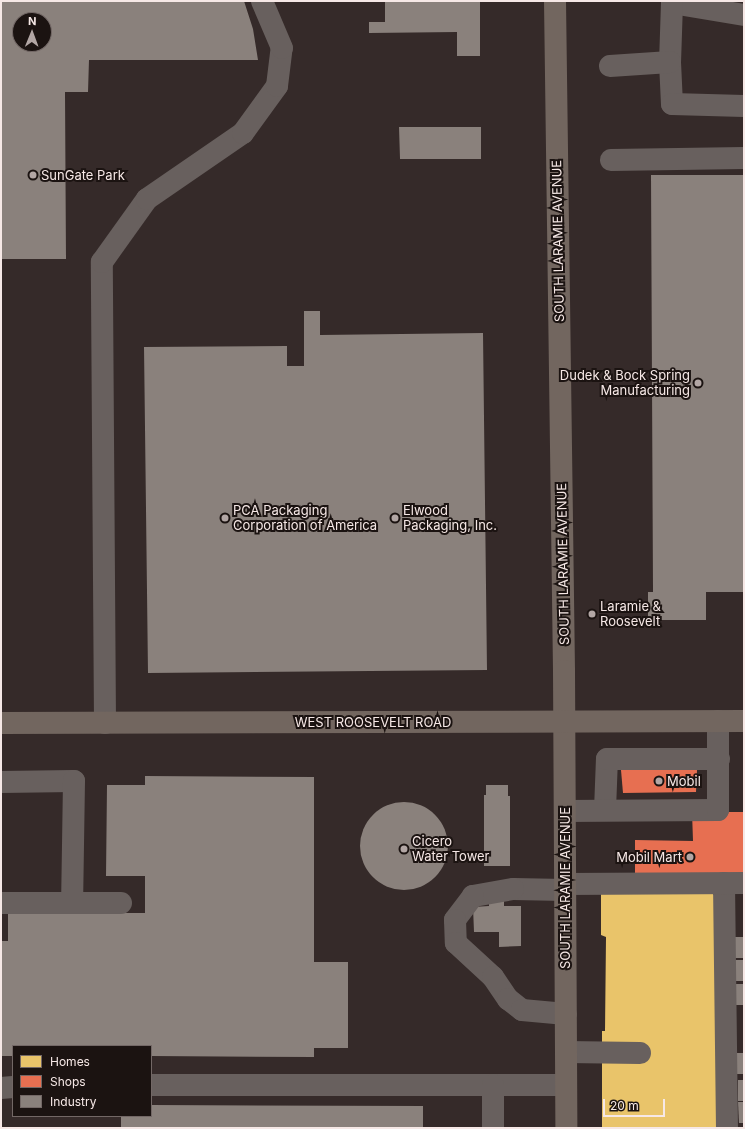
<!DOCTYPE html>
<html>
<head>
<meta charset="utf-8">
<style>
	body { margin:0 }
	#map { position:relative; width:745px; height:1129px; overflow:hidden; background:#352a29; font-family:Inter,sans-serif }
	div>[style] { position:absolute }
	.homes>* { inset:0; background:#e9c46a }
	.shops>* { inset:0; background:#e76f51 }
	.industry>* { inset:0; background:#8a817c }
	.round { border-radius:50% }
	.minor>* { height:22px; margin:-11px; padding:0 11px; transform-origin:11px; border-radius:11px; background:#68605e }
	.major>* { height:22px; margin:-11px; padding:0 11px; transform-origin:11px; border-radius:11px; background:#72665f }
	.dots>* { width:11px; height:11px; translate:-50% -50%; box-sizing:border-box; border:2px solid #1b1311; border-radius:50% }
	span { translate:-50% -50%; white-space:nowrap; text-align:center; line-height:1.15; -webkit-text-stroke:4px #1b1311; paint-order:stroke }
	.poi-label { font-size:13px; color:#f6e8e6 }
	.left { translate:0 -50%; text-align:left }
	.right { translate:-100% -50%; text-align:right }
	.street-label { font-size:13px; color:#f6e8e6 }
	.frame { position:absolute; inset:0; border:2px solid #f6e8e6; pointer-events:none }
	.legend { position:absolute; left:12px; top:1045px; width:140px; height:72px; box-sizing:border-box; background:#1b1311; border:1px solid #736866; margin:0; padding:5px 7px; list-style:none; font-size:12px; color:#f6e8e6 }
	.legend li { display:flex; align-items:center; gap:8px; height:20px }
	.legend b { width:20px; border:1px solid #736866 }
	.north { position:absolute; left:12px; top:12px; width:40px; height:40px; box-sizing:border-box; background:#1b1311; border:1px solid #736866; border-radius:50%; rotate:1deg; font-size:11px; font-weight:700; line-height:16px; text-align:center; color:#f6e8e6 }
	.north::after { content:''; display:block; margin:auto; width:14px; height:18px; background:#b2a6a4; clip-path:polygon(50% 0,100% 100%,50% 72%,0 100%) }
	.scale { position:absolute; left:603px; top:1099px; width:62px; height:18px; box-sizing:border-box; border:2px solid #f6e8e6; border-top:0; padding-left:5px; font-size:12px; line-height:14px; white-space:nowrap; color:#f6e8e6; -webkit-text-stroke:3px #1b1311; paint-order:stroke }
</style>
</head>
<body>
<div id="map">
	<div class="homes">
		<div style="clip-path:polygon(709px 890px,716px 897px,719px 1128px,602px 1128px,602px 1031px,605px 1031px,606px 937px,601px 935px,601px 891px)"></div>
	</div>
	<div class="shops">
		<div style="clip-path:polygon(621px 770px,697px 770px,696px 792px,623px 793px)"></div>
		<div style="clip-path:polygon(692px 812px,744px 812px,744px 873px,635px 873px,635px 840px,693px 841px)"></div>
	</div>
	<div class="industry">
		<div style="clip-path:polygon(evenodd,1px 1px,244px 1px,253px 29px,258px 60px,89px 60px,88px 92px,65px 92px,66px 259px,1px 259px,1px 1px,20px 20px,44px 20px,44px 44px,20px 44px,20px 20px)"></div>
		<div style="clip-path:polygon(385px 1px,480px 1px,480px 56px,457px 56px,457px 32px,369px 33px,369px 22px,385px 22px)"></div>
		<div style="clip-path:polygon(399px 127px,481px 127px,481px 159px,400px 159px)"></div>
		<div style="clip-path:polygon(651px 175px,744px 175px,744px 592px,706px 592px,706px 620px,648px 620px,648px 592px,653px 592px)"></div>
		<div style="clip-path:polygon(304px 311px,320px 311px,320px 335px,483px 333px,487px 670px,148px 673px,144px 347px,287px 346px,287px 366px,304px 366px)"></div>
		<div style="clip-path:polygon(145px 776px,314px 777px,314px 962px,348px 962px,348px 1048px,314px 1048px,314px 1057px,151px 1056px,151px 1046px,13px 1046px,13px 1056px,1px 1056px,1px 941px,8px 941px,8px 913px,145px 913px,145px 876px,106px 876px,107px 785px,145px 785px)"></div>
		<div style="clip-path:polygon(486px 785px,508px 785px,508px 796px,510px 796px,510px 866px,484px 866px,484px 795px,486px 795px)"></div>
		<div class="round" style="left:360px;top:802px;width:88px;height:88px"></div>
		<div style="clip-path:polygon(489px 900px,504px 900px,504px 906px,521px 906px,521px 946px,499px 947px,499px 932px,474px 932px,473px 907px,489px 906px)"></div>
		<div style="clip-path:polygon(735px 937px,744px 937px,744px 958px,735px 958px)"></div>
		<div style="clip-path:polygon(734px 960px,744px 960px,744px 981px,735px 981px)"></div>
		<div style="clip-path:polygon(735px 984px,744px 984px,744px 1005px,735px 1005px)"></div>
		<div style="clip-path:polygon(735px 1053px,744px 1053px,744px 1074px,736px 1074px)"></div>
		<div style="clip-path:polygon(738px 1080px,744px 1080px,744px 1101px,738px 1101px)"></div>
		<div style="clip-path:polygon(738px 1102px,744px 1102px,744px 1123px,739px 1123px)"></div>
		<div style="clip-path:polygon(151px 1105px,423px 1106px,423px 1128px,121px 1128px,121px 1116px,151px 1116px)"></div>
	</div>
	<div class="minor">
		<div style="left:744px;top:15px;width:73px;rotate:-170.5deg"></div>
		<div style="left:672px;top:3px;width:59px;rotate:91.9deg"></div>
		<div style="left:670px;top:62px;width:42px;rotate:87.3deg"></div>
		<div style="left:672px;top:104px;width:72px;rotate:1.6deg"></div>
		<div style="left:610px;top:66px;width:60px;rotate:-3.8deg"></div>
		<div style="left:611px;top:160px;width:133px;rotate:-0.9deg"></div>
		<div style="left:105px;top:723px;width:461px;rotate:-90.4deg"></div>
		<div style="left:102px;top:262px;width:77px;rotate:-54.5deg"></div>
		<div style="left:147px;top:199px;width:116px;rotate:-34.5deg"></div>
		<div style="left:243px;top:133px;width:58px;rotate:-54.1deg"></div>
		<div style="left:277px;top:86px;width:38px;rotate:-83deg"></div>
		<div style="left:282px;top:48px;width:51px;rotate:-113.1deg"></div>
		<div style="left:1px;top:782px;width:73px;rotate:-0.8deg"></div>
		<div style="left:74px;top:781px;width:122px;rotate:90.9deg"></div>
		<div style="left:605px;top:810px;width:51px;rotate:-87.8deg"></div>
		<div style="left:607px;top:759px;width:112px"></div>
		<div style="left:565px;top:811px;width:153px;rotate:-0.4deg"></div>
		<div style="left:718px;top:810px;width:89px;rotate:-90deg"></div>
		<div style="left:724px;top:883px;width:245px;rotate:89.3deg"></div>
		<div style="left:565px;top:884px;width:179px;rotate:-0.3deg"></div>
		<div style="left:565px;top:890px;width:52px;rotate:-178.9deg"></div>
		<div style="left:513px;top:889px;width:41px;rotate:170.1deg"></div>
		<div style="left:473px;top:896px;width:30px;rotate:127deg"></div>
		<div style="left:455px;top:920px;width:23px;rotate:88deg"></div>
		<div style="left:456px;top:943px;width:50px;rotate:42.6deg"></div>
		<div style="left:493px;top:977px;width:27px;rotate:56deg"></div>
		<div style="left:508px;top:999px;width:18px;rotate:38deg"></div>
		<div style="left:522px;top:1010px;width:44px;rotate:5.2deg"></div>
		<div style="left:1px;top:903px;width:120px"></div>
		<div style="left:566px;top:1052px;width:74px;rotate:0.8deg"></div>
		<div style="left:151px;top:1085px;width:415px"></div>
		<div style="left:1px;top:1088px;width:12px;rotate:-5deg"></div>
		<div style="left:493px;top:1128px;width:43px;rotate:-90deg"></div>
	</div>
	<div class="major">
		<div style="left:555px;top:1px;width:670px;rotate:89.23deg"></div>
		<div style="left:564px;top:671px;width:457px;rotate:89.7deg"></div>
		<div style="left:1px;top:723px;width:743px;rotate:-0.15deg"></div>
	</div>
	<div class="dots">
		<div style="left:33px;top:175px;background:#b2a6a4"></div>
		<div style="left:698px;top:383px;background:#b2a6a4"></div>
		<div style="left:225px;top:518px;background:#b2a6a4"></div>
		<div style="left:395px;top:518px;background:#b2a6a4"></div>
		<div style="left:592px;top:614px;background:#b2a6a4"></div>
		<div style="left:659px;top:781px;background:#b2a6a4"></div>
		<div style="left:404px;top:849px;background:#b2a6a4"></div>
		<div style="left:690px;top:857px;background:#b2a6a4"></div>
	</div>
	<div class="poi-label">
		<span class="left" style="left:41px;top:175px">SunGate Park</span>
		<span class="right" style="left:690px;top:383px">Dudek &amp; Bock Spring<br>Manufacturing</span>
		<span class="left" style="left:233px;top:518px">PCA Packaging<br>Corporation of America</span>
		<span class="left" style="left:403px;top:518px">Elwood<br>Packaging, Inc.</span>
		<span class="left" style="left:600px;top:614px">Laramie &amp;<br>Roosevelt</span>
		<span class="left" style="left:667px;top:781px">Mobil</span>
		<span class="left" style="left:412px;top:849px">Cicero<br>Water Tower</span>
		<span class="right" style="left:682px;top:857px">Mobil Mart</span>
	</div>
	<div class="street-label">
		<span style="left:558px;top:241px;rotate:-91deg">SOUTH LARAMIE AVENUE</span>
		<span style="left:563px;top:564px;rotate:-91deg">SOUTH LARAMIE AVENUE</span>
		<span style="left:373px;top:722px">WEST ROOSEVELT ROAD</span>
		<span style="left:565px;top:888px;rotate:-90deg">SOUTH LARAMIE AVENUE</span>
	</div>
	<div class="frame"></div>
	<ul class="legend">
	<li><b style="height:11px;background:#e9c46a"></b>Homes</li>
	<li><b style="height:11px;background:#e76f51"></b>Shops</li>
	<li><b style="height:11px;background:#8a817c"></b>Industry</li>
	</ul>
	<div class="north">N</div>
	<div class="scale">20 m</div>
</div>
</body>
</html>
